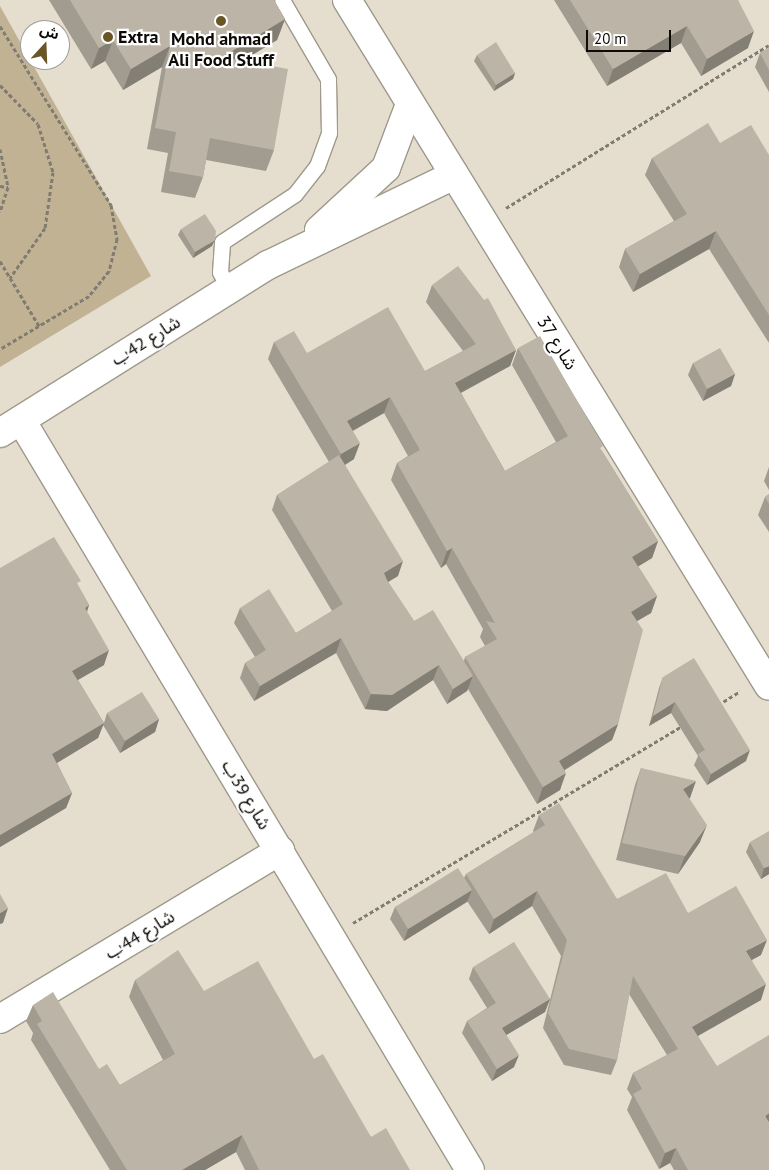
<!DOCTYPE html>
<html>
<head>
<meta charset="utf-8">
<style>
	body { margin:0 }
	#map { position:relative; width:769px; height:1170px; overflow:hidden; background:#e5decf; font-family:"PT Sans","Noto Sans Arabic",sans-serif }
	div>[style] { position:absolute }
	.green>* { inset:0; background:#c1b293 }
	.path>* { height:3px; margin-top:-1.5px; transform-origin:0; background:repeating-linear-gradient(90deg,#817c72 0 4px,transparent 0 6.5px) }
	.roads { filter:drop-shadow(1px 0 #9f998b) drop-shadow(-1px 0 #9f998b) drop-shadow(0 1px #9f998b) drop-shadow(0 -1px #9f998b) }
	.service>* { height:15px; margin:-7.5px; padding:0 7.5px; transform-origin:7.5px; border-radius:7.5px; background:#fff }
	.minor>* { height:28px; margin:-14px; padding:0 14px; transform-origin:14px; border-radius:14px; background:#fff }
	.wall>* { inset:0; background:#a29c90 }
	.shaded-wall>* { inset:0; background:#847f75 }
	.building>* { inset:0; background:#bcb5a7 }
	.dots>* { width:14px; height:14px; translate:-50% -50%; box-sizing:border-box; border:2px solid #fff; border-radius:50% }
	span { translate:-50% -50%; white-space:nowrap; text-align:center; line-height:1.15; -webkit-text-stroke:4.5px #fff; paint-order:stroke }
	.poi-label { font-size:18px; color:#0e0b07; font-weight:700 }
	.left { translate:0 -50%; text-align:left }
	.street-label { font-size:18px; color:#0e0b07 }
	.north { position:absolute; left:20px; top:20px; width:50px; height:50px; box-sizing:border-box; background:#fff; border:1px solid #9f9d9c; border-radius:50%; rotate:20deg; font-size:14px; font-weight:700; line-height:20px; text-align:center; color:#0e0b07 }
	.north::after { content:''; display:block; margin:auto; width:18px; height:22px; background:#6a5625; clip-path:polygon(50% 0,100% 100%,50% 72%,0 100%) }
	.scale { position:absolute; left:586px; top:30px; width:85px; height:22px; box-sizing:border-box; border:2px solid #0e0b07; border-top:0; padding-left:6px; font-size:15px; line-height:18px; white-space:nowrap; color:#0e0b07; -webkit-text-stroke:4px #fff; paint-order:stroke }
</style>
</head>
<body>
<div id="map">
	<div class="green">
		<div style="clip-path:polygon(0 6px,151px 276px,0 367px)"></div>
	</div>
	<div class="path">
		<div style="left:0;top:26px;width:211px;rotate:58.2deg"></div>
		<div style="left:111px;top:205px;width:35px;rotate:80deg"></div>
		<div style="left:117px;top:239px;width:33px;rotate:104deg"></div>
		<div style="left:109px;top:271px;width:32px;rotate:129deg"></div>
		<div style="left:89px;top:296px;width:104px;rotate:149.2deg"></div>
		<div style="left:0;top:85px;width:54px;rotate:45.7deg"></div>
		<div style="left:38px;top:124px;width:50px;rotate:72.6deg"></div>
		<div style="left:53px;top:172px;width:57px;rotate:98.1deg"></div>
		<div style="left:45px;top:228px;width:61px;rotate:125deg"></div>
		<div style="left:0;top:149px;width:39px;rotate:78deg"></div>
		<div style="left:8px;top:187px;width:26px;rotate:108deg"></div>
		<div style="left:0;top:186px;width:8px;rotate:7deg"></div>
		<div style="left:506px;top:208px;width:309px;rotate:-31.8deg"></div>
		<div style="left:0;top:261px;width:76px;rotate:59deg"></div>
		<div style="left:718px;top:705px;width:26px;rotate:-32deg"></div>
		<div style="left:353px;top:923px;width:383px;rotate:-30.9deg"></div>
	</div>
	<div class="roads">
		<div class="service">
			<div style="left:229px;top:289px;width:19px;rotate:-118deg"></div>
			<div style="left:220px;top:272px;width:30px;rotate:-86deg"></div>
			<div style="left:222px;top:242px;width:87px;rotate:-33.3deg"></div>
			<div style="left:295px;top:194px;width:36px;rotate:-52deg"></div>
			<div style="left:317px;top:166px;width:35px;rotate:-70deg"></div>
			<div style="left:329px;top:133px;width:54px;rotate:-91.1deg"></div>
			<div style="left:328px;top:79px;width:91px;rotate:-120.2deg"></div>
		</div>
		<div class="minor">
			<div style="left:347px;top:0;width:805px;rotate:58.4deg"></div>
			<div style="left:319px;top:230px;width:91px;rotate:-42.8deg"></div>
			<div style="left:386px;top:168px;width:68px;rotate:-69.4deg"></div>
			<div style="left:21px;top:420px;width:874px;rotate:59.09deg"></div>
			<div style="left:0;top:433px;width:316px;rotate:-32.1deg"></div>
			<div style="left:268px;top:265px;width:207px;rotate:-25.8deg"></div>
			<div style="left:0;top:1019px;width:327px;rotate:-31deg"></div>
		</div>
	</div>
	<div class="wall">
		<div style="clip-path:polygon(49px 0,274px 0,285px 19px,277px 40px,242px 61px,274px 150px,266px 171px,206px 160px,203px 177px,195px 198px,161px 192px,168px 153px,147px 149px,162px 67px,123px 90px,105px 61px,91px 69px)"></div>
		<div style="clip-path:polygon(554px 0,738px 0,748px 48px,701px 76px,681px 43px,607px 86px)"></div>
		<div style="clip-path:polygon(769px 48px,769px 92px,755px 67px,760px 53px)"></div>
		<div style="clip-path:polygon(477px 55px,515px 73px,513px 79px,494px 91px,474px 61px)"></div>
		<div style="clip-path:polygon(720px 143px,769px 155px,769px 343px,709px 249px,633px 292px,619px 267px,625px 249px,674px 221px,645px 175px,652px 158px)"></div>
		<div style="clip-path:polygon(181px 229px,212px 246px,193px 258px,178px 235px)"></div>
		<div style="clip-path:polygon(evenodd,432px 285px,516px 350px,510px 366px,461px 393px,505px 471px,556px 442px,512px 365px,518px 348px,602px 451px,658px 541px,652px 558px,638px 566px,657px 596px,651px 613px,637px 621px,618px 724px,612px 740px,565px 770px,560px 790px,537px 804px,468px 689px,467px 691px,447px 704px,433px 680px,387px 711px,365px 709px,336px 653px,254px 701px,240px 678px,245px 663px,255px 657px,234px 623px,240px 608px,296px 633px,332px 611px,272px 510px,277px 495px,329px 462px,268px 359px,274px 342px,307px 353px,425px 371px,463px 351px,426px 302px,432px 285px,384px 413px,408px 456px,397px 463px,391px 480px,441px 568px,446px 564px,483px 629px,480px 637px,485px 646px,465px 657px,464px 661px,414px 621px,388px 582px,398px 576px,345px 465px,354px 459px,353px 431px,384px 413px)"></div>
		<div style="clip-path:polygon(693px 363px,735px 374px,731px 386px,703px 401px,688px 375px)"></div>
		<div style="clip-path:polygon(769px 467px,769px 490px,764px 481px)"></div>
		<div style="clip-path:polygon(769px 494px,769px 532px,758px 515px,765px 497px)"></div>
		<div style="clip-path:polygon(0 568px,79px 587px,89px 605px,87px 612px,104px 665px,78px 680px,104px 723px,107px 713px,159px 719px,155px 732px,120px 753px,103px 725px,98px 738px,57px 763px,72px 793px,66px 808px,0 847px)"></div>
		<div style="clip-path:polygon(663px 677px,746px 761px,707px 785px,694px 765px,698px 756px,671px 713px,649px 726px,659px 688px)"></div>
		<div style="clip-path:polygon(641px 768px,690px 798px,689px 799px,700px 842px,678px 874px,616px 860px,635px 785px)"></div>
		<div style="clip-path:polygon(539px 815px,617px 899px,688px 913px,761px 955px,752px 960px,761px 1000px,698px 1036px,769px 1170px,674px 1170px,670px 1163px,659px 1169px,627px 1110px,632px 1097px,627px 1089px,633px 1073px,667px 1055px,629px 994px,617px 1060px,611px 1075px,564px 1065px,543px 1028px,561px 956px,532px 906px,489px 934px,467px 901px,404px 941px,390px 919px,395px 907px,464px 878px,466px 874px,534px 832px,533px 831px)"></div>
		<div style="clip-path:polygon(750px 842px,769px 874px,761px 879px,746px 852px)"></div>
		<div style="clip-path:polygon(473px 967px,550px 999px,545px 1012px,506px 1035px,514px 1067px,492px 1081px,462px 1033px,467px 1021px,487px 1008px,469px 979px)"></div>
		<div style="clip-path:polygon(135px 980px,204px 991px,314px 1059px,371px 1137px,410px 1170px,245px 1170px,236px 1152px,205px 1170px,110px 1170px,31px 1040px,33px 1033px,26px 1021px,33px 1005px,99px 1069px,120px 1085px,163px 1060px,129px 997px)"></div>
	</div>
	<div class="shaded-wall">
		<div style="clip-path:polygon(285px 19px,277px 40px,214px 78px,222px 57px)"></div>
		<div style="clip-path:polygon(687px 26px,681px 43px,607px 86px,613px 69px)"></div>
		<div style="clip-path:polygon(754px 31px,748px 48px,701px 76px,707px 59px)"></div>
		<div style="clip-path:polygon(113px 40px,105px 61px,91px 69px,99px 48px)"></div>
		<div style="clip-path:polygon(170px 46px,162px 67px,123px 90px,131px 69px)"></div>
		<div style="clip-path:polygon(515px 73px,513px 79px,494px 91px,496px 85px)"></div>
		<div style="clip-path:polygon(716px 231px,709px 249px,633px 292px,640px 274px)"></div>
		<div style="clip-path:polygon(215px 240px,212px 246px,193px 258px,195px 252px)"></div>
		<div style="clip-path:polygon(516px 350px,510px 366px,449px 399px,455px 383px)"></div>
		<div style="clip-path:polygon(735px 374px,731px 386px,703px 401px,707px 389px)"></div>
		<div style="clip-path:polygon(390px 397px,384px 413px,341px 437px,347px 421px)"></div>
		<div style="clip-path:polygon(360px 443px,354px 459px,335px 471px,341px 454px)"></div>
		<div style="clip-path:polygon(658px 541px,652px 558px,626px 574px,632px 557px)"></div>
		<div style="clip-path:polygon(452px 548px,446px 564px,441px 568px,447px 551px)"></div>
		<div style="clip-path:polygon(403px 561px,398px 576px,378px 588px,384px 573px)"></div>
		<div style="clip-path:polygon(657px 596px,651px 613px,625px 628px,631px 612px)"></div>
		<div style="clip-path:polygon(89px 605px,84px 620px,85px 608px)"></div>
		<div style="clip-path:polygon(341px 638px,336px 653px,254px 701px,260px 686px)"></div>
		<div style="clip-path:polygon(109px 650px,104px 665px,67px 686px,72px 671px)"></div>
		<div style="clip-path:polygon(439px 665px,433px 680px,387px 711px,365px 709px,371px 694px)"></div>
		<div style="clip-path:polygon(473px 676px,467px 691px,447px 704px,453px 689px)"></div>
		<div style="clip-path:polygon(675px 702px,671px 713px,649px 726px,653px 716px)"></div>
		<div style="clip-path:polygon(159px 719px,155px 732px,120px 753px,125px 741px)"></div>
		<div style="clip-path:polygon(104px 723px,98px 738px,47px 769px,52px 754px)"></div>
		<div style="clip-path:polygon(618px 724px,612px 740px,553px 777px,559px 761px)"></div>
		<div style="clip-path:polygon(750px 750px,746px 761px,707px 785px,711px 774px)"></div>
		<div style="clip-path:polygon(566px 773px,560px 790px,537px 804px,543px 787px)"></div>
		<div style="clip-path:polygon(696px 781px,690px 798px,676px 806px,683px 789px)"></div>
		<div style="clip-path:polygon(72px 793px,66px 808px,0 847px,0 835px)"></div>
		<div style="clip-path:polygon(707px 825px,700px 842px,678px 874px,685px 856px)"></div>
		<div style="clip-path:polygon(769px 866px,769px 874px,761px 879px,764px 868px)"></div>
		<div style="clip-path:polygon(472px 890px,467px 902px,404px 941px,408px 929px)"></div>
		<div style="clip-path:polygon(537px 891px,532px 906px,489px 934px,494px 919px)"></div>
		<div style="clip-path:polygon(8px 908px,3px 923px,0 924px,0 913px)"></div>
		<div style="clip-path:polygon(767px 940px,761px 955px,740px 966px,746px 951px)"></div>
		<div style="clip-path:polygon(766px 984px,761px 1000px,687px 1042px,692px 1027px)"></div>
		<div style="clip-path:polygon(550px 999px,545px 1012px,498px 1040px,502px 1028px)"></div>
		<div style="clip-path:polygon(519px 1055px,514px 1067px,492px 1081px,497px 1069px)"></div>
		<div style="clip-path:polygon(769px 1113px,769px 1125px,765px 1116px)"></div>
		<div style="clip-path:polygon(242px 1135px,236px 1152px,205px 1170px,182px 1170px)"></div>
		<div style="clip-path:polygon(676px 1148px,670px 1163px,659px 1169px,665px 1153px)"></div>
	</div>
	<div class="building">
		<div style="clip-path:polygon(70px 0,274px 0,285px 19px,222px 57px,288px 69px,274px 150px,210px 138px,203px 177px,169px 171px,176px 132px,155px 128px,170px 46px,131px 69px,113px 40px,99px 48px)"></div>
		<div style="clip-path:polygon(570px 0,738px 0,754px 31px,707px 59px,687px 26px,613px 69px)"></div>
		<div style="clip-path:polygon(496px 42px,515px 73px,496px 85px,477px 55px)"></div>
		<div style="clip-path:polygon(769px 48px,769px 70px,760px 53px)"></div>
		<div style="clip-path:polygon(708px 123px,720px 143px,751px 125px,769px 155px,769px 315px,716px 231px,640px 274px,625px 249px,687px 214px,652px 158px)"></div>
		<div style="clip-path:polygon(205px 214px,216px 231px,215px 240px,195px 252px,181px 229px)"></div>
		<div style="clip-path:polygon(458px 266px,484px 300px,488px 298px,516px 350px,455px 383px,505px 471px,568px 436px,518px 348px,540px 336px,603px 446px,600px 448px,658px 541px,632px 557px,657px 596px,631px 612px,643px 630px,618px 724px,559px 761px,566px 773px,543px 787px,465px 657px,497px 639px,486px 621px,495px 623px,452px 548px,447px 551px,397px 463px,420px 450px,390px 397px,347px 421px,360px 443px,341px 454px,274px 342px,294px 331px,307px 353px,388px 307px,425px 371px,476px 344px,432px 285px)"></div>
		<div style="clip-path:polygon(720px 348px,735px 374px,707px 389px,693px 363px)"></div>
		<div style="clip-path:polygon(339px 455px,403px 561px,384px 573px,387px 580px,414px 621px,433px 610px,473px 676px,453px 689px,439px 665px,392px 695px,371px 694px,341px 638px,260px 686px,245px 663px,266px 650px,240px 608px,269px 589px,296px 633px,343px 604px,277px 495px)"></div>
		<div style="clip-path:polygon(769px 494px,769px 504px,765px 497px)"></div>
		<div style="clip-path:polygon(54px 537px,81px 581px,77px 583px,89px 605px,85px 608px,109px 650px,72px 671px,104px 723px,52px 754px,72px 793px,0 835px,0 568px)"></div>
		<div style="clip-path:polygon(694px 658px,750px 750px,711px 774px,698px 754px,705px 750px,675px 702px,653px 716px,663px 677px)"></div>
		<div style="clip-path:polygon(142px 692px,159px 719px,125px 741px,107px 713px)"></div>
		<div style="clip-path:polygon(641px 768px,696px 781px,683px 789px,707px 825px,685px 856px,622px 843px)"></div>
		<div style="clip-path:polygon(559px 803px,617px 899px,666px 873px,688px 913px,736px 886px,767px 940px,746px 951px,766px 984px,692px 1027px,717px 1066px,769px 1035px,769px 1113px,765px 1116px,769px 1122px,769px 1170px,688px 1170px,676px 1148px,665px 1153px,633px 1094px,642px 1089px,633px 1073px,678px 1049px,633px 976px,617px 1060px,569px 1049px,548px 1013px,567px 940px,537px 891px,494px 919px,466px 874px,545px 825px,539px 815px)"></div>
		<div style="clip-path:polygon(769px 831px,769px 866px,764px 868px,750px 842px)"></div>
		<div style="clip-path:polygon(458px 868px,472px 890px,408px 929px,395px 907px)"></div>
		<div style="clip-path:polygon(0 894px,8px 908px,0 913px)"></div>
		<div style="clip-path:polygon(514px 942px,550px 999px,502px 1028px,519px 1055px,497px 1069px,467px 1021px,496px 1003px,473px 967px)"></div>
		<div style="clip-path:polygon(178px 950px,204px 991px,258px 961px,314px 1059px,323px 1054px,371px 1137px,386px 1128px,410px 1170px,259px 1170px,242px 1135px,182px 1170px,127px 1170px,37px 1024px,42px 1021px,33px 1005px,53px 992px,99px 1069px,107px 1064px,120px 1085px,175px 1054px,135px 980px)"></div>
	</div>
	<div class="dots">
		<div style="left:221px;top:21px;background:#6a5625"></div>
		<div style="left:108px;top:37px;background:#6a5625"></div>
	</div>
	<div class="poi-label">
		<span class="left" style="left:118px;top:37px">Extra</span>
		<span style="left:221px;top:50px">Mohd ahmad<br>Ali Food Stuff</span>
	</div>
	<div class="street-label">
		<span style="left:146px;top:341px;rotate:-32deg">شارع 42ب</span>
		<span style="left:557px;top:343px;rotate:58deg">شارع 37</span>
		<span style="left:246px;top:795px;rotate:59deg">شارع 39ب</span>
		<span style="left:140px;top:935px;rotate:-31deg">شارع 44ب</span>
	</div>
	<div class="north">ش</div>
	<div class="scale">20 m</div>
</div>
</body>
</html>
